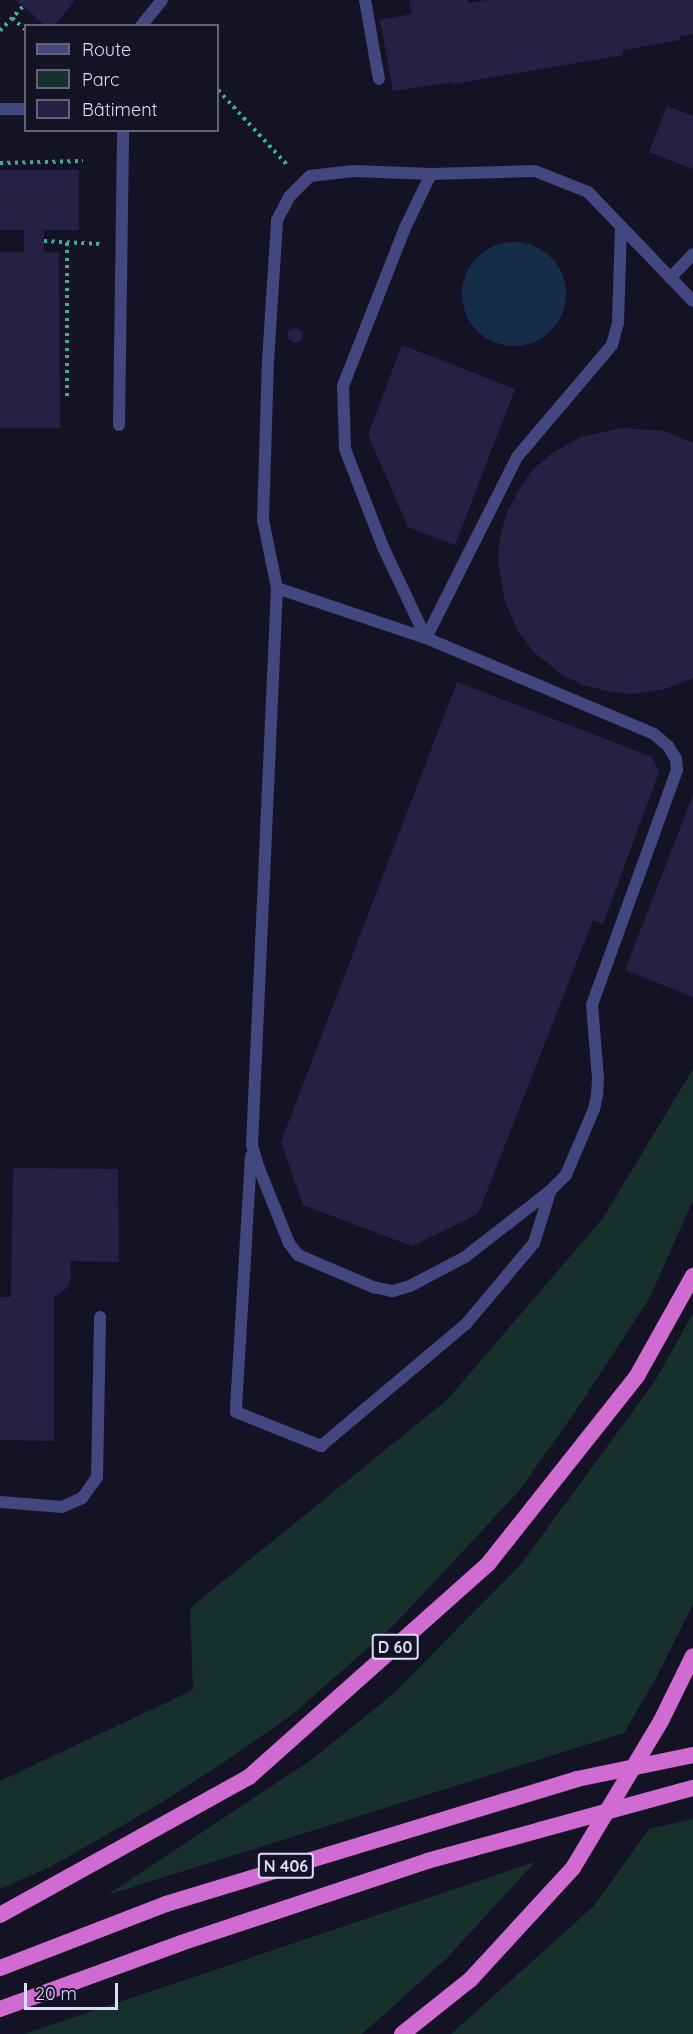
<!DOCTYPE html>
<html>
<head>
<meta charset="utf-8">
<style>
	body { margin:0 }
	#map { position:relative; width:693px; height:2034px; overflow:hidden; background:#141326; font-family:Quicksand,sans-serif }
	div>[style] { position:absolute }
	.green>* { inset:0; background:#17302c }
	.water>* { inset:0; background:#152d48 }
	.round { border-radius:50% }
	.building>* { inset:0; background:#252145 }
	.path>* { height:4px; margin-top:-2px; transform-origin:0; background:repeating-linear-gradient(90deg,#3fac9b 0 3px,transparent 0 7.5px) }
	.service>* { height:12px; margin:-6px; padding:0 6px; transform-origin:6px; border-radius:6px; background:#434780 }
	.minor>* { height:12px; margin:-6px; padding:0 6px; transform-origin:6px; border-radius:6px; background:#434780 }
	.trunk>* { height:16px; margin:-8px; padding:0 8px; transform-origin:8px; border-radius:8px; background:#d06bd1 }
	.trunk-bridge>* { height:16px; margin:-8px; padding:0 8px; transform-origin:8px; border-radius:8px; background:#d06bd1 }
	span { translate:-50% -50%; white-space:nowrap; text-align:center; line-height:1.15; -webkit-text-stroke:4.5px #141326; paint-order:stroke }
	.shield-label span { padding:2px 4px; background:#141326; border:2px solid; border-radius:4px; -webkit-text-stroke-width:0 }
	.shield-label { font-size:16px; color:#dddcfb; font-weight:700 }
	.legend { position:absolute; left:24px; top:24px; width:195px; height:108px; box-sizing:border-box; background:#141326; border:2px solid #64637b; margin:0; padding:8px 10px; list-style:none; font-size:18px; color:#dddcfb }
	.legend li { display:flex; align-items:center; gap:12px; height:30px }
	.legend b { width:30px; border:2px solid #64637b }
	.scale { position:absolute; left:24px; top:1983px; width:94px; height:27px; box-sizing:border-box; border:3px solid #dddcfb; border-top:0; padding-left:8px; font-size:18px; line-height:21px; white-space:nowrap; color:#dddcfb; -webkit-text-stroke:4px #141326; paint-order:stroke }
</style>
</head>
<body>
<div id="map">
	<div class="green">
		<div style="clip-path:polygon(693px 1069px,693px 1200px,650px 1297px,575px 1412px,518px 1492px,394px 1625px,293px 1714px,217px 1767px,146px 1812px,50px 1867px,0 1889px,0 1781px,193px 1690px,190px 1608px,447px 1400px,603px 1218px)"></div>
		<div style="clip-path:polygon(693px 1313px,693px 1604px,655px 1680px,624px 1733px,107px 1895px,310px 1761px,393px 1694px,522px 1563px,655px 1381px)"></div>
		<div style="clip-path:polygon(693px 1819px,693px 2034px,451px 2034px,594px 1906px,649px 1829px)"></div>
		<div style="clip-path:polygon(535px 1862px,447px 1958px,362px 2034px,24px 2034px)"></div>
	</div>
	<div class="water">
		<div class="round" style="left:462px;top:242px;width:104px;height:104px"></div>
	</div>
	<div class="building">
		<div style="clip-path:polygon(16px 0,75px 0,54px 26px,46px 26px)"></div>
		<div style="clip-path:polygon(409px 0,467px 0,468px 3px,487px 0,693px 0,693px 34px,680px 36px,680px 40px,623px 50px,623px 55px,453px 84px,453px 82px,393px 91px,380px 20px,412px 14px)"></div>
		<div style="clip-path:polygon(667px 106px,693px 116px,693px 169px,649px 152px)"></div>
		<div style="clip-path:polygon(0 170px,79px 170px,79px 230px,44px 230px,44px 252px,59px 253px,60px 428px,0 428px,0 252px,24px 252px,24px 230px,0 230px)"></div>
		<div style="clip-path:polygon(296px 328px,303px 332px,302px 340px,295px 343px,288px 339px,288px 331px)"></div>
		<div style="clip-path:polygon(402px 345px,515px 389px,455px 545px,408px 527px,368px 435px)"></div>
		<div style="clip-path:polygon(622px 428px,664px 431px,693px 443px,693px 678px,665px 689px,632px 694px,607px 691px,583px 685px,561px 674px,535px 653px,519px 633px,505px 602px,498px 561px,500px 537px,507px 512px,523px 483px,533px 470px,552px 453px,581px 437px)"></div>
		<div style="clip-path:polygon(457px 682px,652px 757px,659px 772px,603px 924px,593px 920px,478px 1214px,412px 1246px,303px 1205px,281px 1142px)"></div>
		<div style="clip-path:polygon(693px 795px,693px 997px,625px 970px)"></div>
		<div style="clip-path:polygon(13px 1168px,118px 1169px,119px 1262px,70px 1261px,71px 1277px,68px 1287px,54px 1298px,54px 1441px,0 1440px,0 1297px,11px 1297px)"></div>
	</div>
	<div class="path">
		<div style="left:12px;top:18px;width:18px;rotate:41deg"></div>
		<div style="left:0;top:31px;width:34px;rotate:-47deg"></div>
		<div style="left:218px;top:90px;width:105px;rotate:47.3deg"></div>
		<div style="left:0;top:163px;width:83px;rotate:-1.4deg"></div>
		<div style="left:44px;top:241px;width:56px;rotate:3.1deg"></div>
		<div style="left:67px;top:243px;width:153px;rotate:90deg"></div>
	</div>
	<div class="service">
		<div style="left:365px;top:0;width:80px;rotate:80deg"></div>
		<div style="left:670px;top:278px;width:33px;rotate:-46deg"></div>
		<div style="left:119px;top:425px;width:295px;rotate:-89.2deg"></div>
		<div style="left:277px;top:588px;width:157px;rotate:18.6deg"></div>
		<div style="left:426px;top:638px;width:247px;rotate:22.8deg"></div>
		<div style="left:654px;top:734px;width:18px;rotate:41deg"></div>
		<div style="left:668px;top:746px;width:15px;rotate:58deg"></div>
		<div style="left:676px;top:759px;width:11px;rotate:85deg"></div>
		<div style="left:677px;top:770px;width:250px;rotate:109.9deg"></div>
		<div style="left:592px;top:1005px;width:73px;rotate:85.3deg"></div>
		<div style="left:598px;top:1078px;width:17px;rotate:93deg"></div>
		<div style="left:597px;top:1095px;width:14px;rotate:102deg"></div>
		<div style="left:594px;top:1109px;width:72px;rotate:113deg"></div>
		<div style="left:566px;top:1175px;width:23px;rotate:135deg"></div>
		<div style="left:550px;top:1191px;width:108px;rotate:142.2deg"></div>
		<div style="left:465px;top:1257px;width:62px;rotate:152.2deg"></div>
		<div style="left:410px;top:1286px;width:19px;rotate:164deg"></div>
		<div style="left:392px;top:1291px;width:19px;rotate:-168deg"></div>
		<div style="left:373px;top:1287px;width:82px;rotate:-156.9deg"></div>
		<div style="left:298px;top:1255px;width:15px;rotate:-127deg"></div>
		<div style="left:289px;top:1243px;width:83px;rotate:-111.9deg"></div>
		<div style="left:258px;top:1166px;width:22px;rotate:-106deg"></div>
		<div style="left:252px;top:1145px;width:558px;rotate:-87.43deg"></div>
		<div style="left:277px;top:588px;width:69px;rotate:-101.6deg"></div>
		<div style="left:263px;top:520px;width:159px;rotate:-88.2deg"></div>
		<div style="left:268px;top:361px;width:141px;rotate:-86.3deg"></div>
		<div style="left:277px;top:220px;width:27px;rotate:-62deg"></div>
		<div style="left:290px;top:196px;width:28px;rotate:-45deg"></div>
		<div style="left:310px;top:176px;width:44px;rotate:-6.5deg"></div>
		<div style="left:354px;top:171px;width:77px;rotate:2.2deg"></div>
		<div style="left:431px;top:174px;width:104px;rotate:-1.7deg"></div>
		<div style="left:535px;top:171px;width:57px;rotate:21.6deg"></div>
		<div style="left:588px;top:192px;width:151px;rotate:46.1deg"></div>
		<div style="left:426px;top:638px;width:101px;rotate:-115.3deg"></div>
		<div style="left:383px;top:547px;width:105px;rotate:-111.2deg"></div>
		<div style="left:345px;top:449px;width:63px;rotate:-91.8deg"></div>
		<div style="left:343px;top:386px;width:170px;rotate:-68.6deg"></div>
		<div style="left:405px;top:228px;width:60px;rotate:-64.3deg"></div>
		<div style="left:426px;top:638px;width:203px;rotate:-63.3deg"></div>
		<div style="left:517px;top:457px;width:147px;rotate:-49.7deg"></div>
		<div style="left:612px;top:345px;width:23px;rotate:-75deg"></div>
		<div style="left:618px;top:323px;width:96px;rotate:-88.2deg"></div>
		<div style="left:251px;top:1156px;width:256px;rotate:93.4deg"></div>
		<div style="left:236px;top:1412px;width:92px;rotate:21.8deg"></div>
		<div style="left:321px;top:1446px;width:189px;rotate:-40.1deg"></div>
		<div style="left:466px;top:1324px;width:106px;rotate:-50deg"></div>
		<div style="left:534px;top:1243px;width:53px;rotate:-72.6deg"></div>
		<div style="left:0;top:1502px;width:62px;rotate:4.6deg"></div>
		<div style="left:62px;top:1507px;width:22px;rotate:-24deg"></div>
		<div style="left:82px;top:1498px;width:26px;rotate:-54deg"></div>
		<div style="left:97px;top:1477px;width:160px;rotate:-88.9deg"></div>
	</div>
	<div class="minor">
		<div style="left:141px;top:26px;width:33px;rotate:-51deg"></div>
		<div style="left:0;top:109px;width:26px"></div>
	</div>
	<div class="trunk">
		<div style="left:0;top:1915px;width:285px;rotate:-29deg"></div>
		<div style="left:249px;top:1777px;width:320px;rotate:-41.7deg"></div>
		<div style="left:488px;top:1564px;width:240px;rotate:-51.6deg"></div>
		<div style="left:637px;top:1376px;width:115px;rotate:-60.8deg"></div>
		<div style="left:0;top:1968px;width:178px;rotate:-21.1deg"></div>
		<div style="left:166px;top:1904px;width:430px;rotate:-16.9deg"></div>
		<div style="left:0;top:2009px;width:193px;rotate:-20deg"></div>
		<div style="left:181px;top:1943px;width:259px;rotate:-18.4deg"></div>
		<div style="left:427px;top:1861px;width:117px;rotate:-15.3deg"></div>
		<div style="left:402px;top:2034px;width:87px;rotate:-38.5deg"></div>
		<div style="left:470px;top:1980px;width:152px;rotate:-47.4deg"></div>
		<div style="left:573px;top:1868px;width:171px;rotate:-59.1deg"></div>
		<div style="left:661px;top:1721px;width:72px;rotate:-63.8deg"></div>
	</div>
	<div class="trunk-bridge">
		<div style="left:577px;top:1779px;width:118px;rotate:-11.7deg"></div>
		<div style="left:540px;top:1830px;width:159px;rotate:-15.4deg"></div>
	</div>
	<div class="shield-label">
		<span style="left:395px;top:1647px">D 60</span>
		<span style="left:286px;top:1866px">N 406</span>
	</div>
	<ul class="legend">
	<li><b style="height:8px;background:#434780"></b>Route</li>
	<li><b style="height:16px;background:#17302c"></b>Parc</li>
	<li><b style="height:16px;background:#252145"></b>Bâtiment</li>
	</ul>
	<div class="scale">20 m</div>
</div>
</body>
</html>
